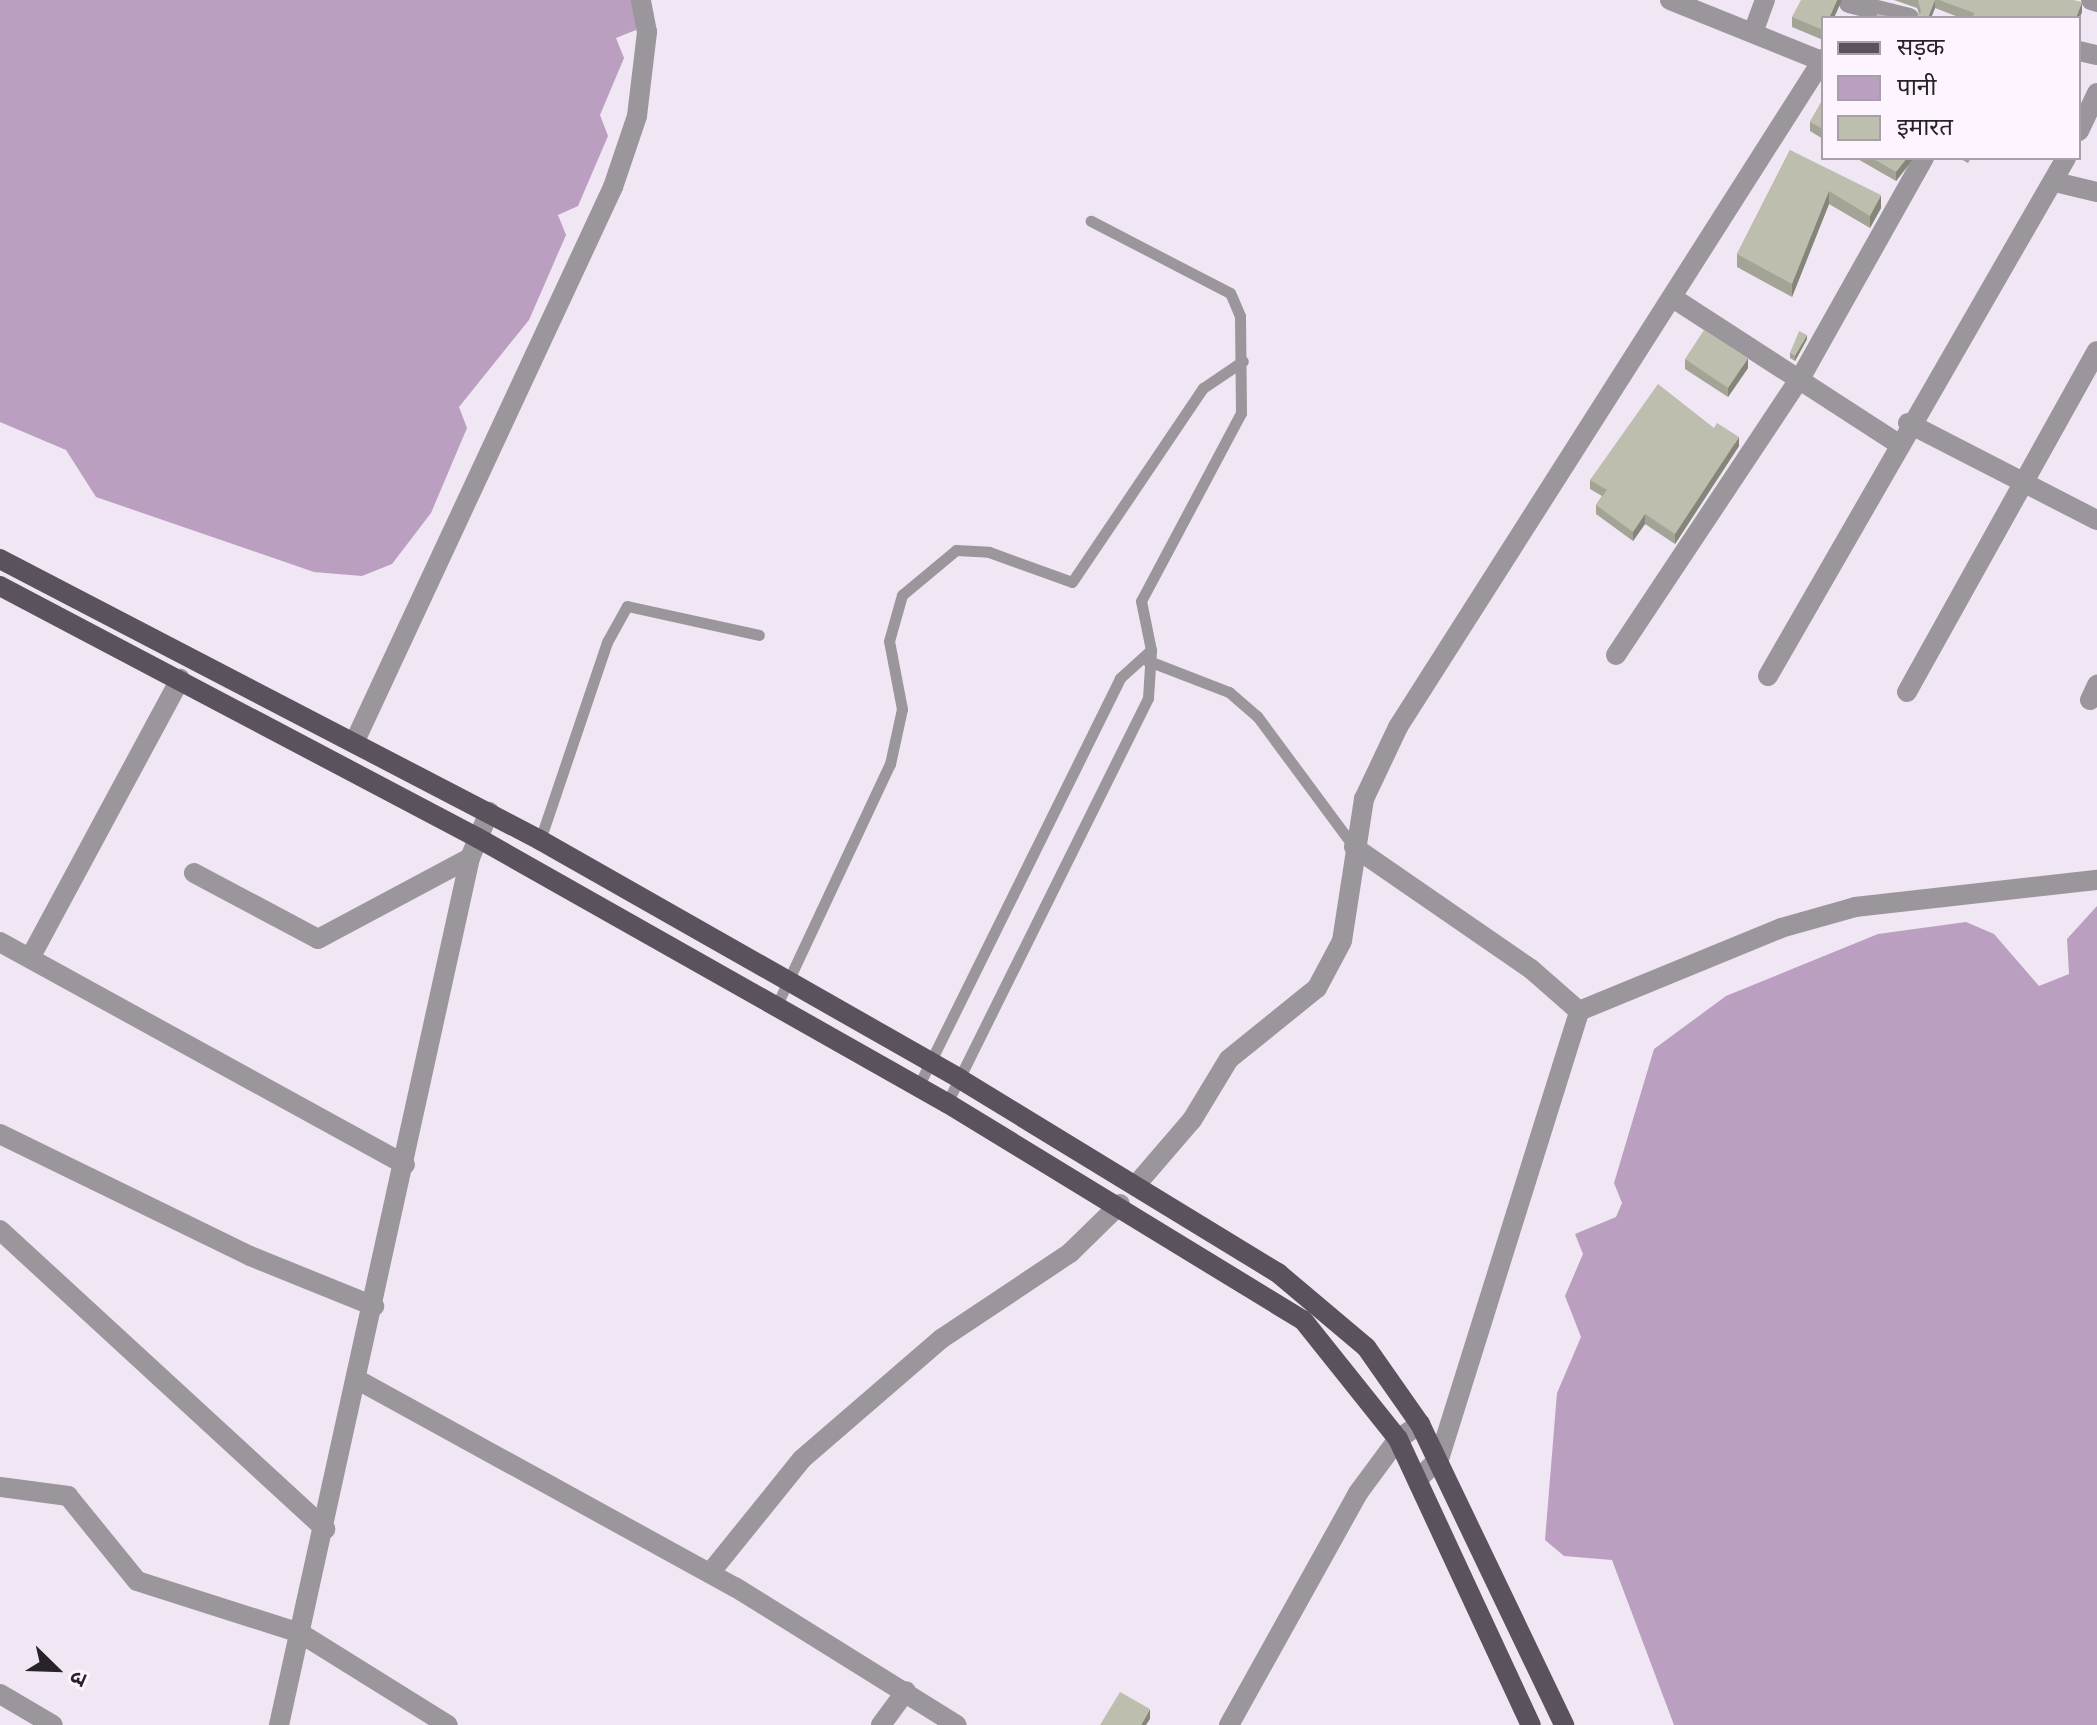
<!DOCTYPE html>
<html>
<head>
<meta charset="utf-8">
<style>
	body { margin:0 }
	#map { position:relative; width:2097px; height:1725px; overflow:hidden; background:#f1e6f3; font-family:"Nunito Sans","Noto Sans Devanagari",sans-serif }
	div>[style] { position:absolute }
	.water>* { inset:0; background:#ba9fc1 }
	.lane>* { height:11px; margin:-5.5px; padding:0 5.5px; transform-origin:5.5px; border-radius:5.5px; background:#9b969c }
	.street>* { height:20px; margin:-10px; padding:0 10px; transform-origin:10px; border-radius:10px; background:#9b969c }
	.primary>* { height:20px; margin:-10px; padding:0 10px; transform-origin:10px; border-radius:10px; background:#5a525c }
	.wall>* { inset:0; background:#a3a396 }
	.shaded-wall>* { inset:0; background:#85857a }
	.building>* { inset:0; background:#bebeae }
	span { translate:-50% -50%; white-space:nowrap; text-align:center; line-height:1.15; -webkit-text-stroke:7px #fdf4ff; paint-order:stroke }
	.legend { position:absolute; left:1821px; top:16px; width:260px; height:144px; box-sizing:border-box; background:#fdf4ff; border:2px solid #a7a0a9; margin:0; padding:10px 14px; list-style:none; font-size:24px; color:#272328 }
	.legend li { display:flex; align-items:center; gap:16px; height:40px }
	.legend b { width:40px; border:2px solid #a7a0a9 }
	.north { position:absolute; left:16px; top:1629px; width:80px; height:80px; -webkit-text-stroke:6px #fdf4ff; paint-order:stroke; rotate:113deg; font-size:22px; font-weight:700; line-height:32px; text-align:center; color:#272328 }
	.north::after { content:''; display:block; margin:auto; width:28px; height:36px; background:#272328; clip-path:polygon(50% 0,100% 100%,50% 72%,0 100%) }
</style>
</head>
<body>
<div id="map">
	<div class="water">
		<div style="clip-path:polygon(0 0,638px 0,636px 30px,616px 38px,624px 58px,600px 115px,608px 136px,578px 206px,558px 215px,566px 235px,529px 320px,459px 407px,467px 428px,431px 513px,392px 564px,362px 576px,314px 572px,96px 497px,66px 450px,0 422px)"></div>
		<div style="clip-path:polygon(2097px 906px,2097px 1725px,1674px 1725px,1612px 1560px,1564px 1556px,1545px 1540px,1557px 1393px,1581px 1337px,1565px 1296px,1583px 1254px,1575px 1234px,1616px 1217px,1622px 1203px,1614px 1183px,1654px 1049px,1726px 996px,1878px 934px,1966px 922px,1994px 934px,2039px 986px,2069px 974px,2067px 939px)"></div>
	</div>
	<div class="lane">
		<div style="left:1146px;top:660px;width:89px;rotate:21.1deg"></div>
		<div style="left:1229px;top:692px;width:37px;rotate:41deg"></div>
		<div style="left:1257px;top:716px;width:163px;rotate:53.5deg"></div>
		<div style="left:540px;top:840px;width:209px;rotate:-71.3deg"></div>
		<div style="left:607px;top:642px;width:41px;rotate:-60.9deg"></div>
		<div style="left:627px;top:606px;width:135px;rotate:12.4deg"></div>
		<div style="left:775px;top:1009px;width:271px;rotate:-64.9deg"></div>
		<div style="left:890px;top:764px;width:56px;rotate:-77.7deg"></div>
		<div style="left:902px;top:709px;width:69px;rotate:-100.8deg"></div>
		<div style="left:889px;top:641px;width:48px;rotate:-74.2deg"></div>
		<div style="left:902px;top:595px;width:70px;rotate:-39.8deg"></div>
		<div style="left:956px;top:550px;width:33px;rotate:3deg"></div>
		<div style="left:989px;top:552px;width:88px;rotate:19.9deg"></div>
		<div style="left:1072px;top:582px;width:234px;rotate:-56deg"></div>
		<div style="left:1203px;top:388px;width:48px;rotate:-34deg"></div>
		<div style="left:918px;top:1087px;width:456px;rotate:-63.7deg"></div>
		<div style="left:1120px;top:678px;width:42px;rotate:-42.1deg"></div>
		<div style="left:947px;top:1103px;width:452px;rotate:-63.6deg"></div>
		<div style="left:1148px;top:698px;width:48px;rotate:-86.4deg"></div>
		<div style="left:1151px;top:650px;width:50px;rotate:-101.5deg"></div>
		<div style="left:1141px;top:601px;width:213px;rotate:-62deg"></div>
		<div style="left:1241px;top:413px;width:97px;rotate:-90.6deg"></div>
		<div style="left:1240px;top:316px;width:25px;rotate:-113deg"></div>
		<div style="left:1230px;top:293px;width:157px;rotate:-152.6deg"></div>
	</div>
	<div class="street">
		<div style="left:1670px;top:0;width:164px;rotate:21.9deg"></div>
		<div style="left:2091px;top:0;width:6px;rotate:18deg"></div>
		<div style="left:1849px;top:3px;width:62px;rotate:14deg"></div>
		<div style="left:1754px;top:30px;width:32px;rotate:-70deg"></div>
		<div style="left:2079px;top:51px;width:18px;rotate:13deg"></div>
		<div style="left:2079px;top:131px;width:42px;rotate:-64.7deg"></div>
		<div style="left:2055px;top:182px;width:43px;rotate:13.4deg"></div>
		<div style="left:1673px;top:298px;width:267px;rotate:32.9deg"></div>
		<div style="left:1908px;top:423px;width:212px;rotate:27.2deg"></div>
		<div style="left:1616px;top:655px;width:334px;rotate:-56.4deg"></div>
		<div style="left:1801px;top:377px;width:251px;rotate:-60.7deg"></div>
		<div style="left:1768px;top:676px;width:598px;rotate:-60.09deg"></div>
		<div style="left:1907px;top:692px;width:390px;rotate:-60.9deg"></div>
		<div style="left:2090px;top:700px;width:17px;rotate:-65deg"></div>
		<div style="left:354px;top:743px;width:613px;rotate:-65.02deg"></div>
		<div style="left:613px;top:187px;width:75px;rotate:-71.3deg"></div>
		<div style="left:637px;top:116px;width:85px;rotate:-83.2deg"></div>
		<div style="left:647px;top:32px;width:33px;rotate:-101deg"></div>
		<div style="left:1354px;top:847px;width:215px;rotate:34.6deg"></div>
		<div style="left:1531px;top:969px;width:64px;rotate:41.2deg"></div>
		<div style="left:194px;top:873px;width:140px;rotate:28deg"></div>
		<div style="left:318px;top:939px;width:172px;rotate:-28.1deg"></div>
		<div style="left:0;top:942px;width:462px;rotate:28.8deg"></div>
		<div style="left:30px;top:958px;width:317px;rotate:-61.7deg"></div>
		<div style="left:0;top:1134px;width:278px;rotate:26deg"></div>
		<div style="left:250px;top:1256px;width:134px;rotate:22deg"></div>
		<div style="left:1136px;top:1185px;width:86px;rotate:-49.3deg"></div>
		<div style="left:1192px;top:1120px;width:71px;rotate:-58.8deg"></div>
		<div style="left:1229px;top:1059px;width:113px;rotate:-38.9deg"></div>
		<div style="left:1317px;top:988px;width:53px;rotate:-62deg"></div>
		<div style="left:1342px;top:941px;width:144px;rotate:-81.2deg"></div>
		<div style="left:1364px;top:799px;width:80px;rotate:-64.7deg"></div>
		<div style="left:1398px;top:727px;width:792px;rotate:-57.53deg"></div>
		<div style="left:0;top:1230px;width:442px;rotate:42.6deg"></div>
		<div style="left:358px;top:1380px;width:430px;rotate:28.8deg"></div>
		<div style="left:735px;top:1587px;width:261px;rotate:31.9deg"></div>
		<div style="left:1418px;top:1479px;width:29px;rotate:-44deg"></div>
		<div style="left:1439px;top:1459px;width:469px;rotate:-72.6deg"></div>
		<div style="left:1579px;top:1011px;width:218px;rotate:-22.3deg"></div>
		<div style="left:1781px;top:928px;width:77px;rotate:-15.8deg"></div>
		<div style="left:1855px;top:907px;width:244px;rotate:-6.4deg"></div>
		<div style="left:0;top:1487px;width:69px;rotate:7.5deg"></div>
		<div style="left:68px;top:1496px;width:109px;rotate:50.9deg"></div>
		<div style="left:137px;top:1581px;width:171px;rotate:17.7deg"></div>
		<div style="left:300px;top:1633px;width:174px;rotate:31.9deg"></div>
		<div style="left:710px;top:1573px;width:146px;rotate:-51.1deg"></div>
		<div style="left:802px;top:1459px;width:184px;rotate:-40.8deg"></div>
		<div style="left:941px;top:1339px;width:155px;rotate:-33.7deg"></div>
		<div style="left:1070px;top:1253px;width:70px;rotate:-44.4deg"></div>
		<div style="left:0;top:1694px;width:61px;rotate:30.3deg"></div>
		<div style="left:279px;top:1725px;width:888px;rotate:-77.58deg"></div>
		<div style="left:470px;top:858px;width:50px;rotate:-67.6deg"></div>
		<div style="left:881px;top:1725px;width:42px;rotate:-53.7deg"></div>
		<div style="left:1229px;top:1725px;width:265px;rotate:-60.9deg"></div>
		<div style="left:1358px;top:1493px;width:67px;rotate:-53.5deg"></div>
		<div style="left:1398px;top:1439px;width:27px;rotate:-34deg"></div>
	</div>
	<div class="primary">
		<div style="left:0;top:559px;width:609px;rotate:27.49deg"></div>
		<div style="left:540px;top:840px;width:483px;rotate:29.6deg"></div>
		<div style="left:960px;top:1079px;width:373px;rotate:31.4deg"></div>
		<div style="left:1278px;top:1273px;width:115px;rotate:40.1deg"></div>
		<div style="left:1366px;top:1347px;width:94px;rotate:55deg"></div>
		<div style="left:1420px;top:1424px;width:334px;rotate:64.4deg"></div>
		<div style="left:0;top:586px;width:540px;rotate:27.8deg"></div>
		<div style="left:478px;top:838px;width:539px;rotate:29.47deg"></div>
		<div style="left:947px;top:1103px;width:417px;rotate:31.4deg"></div>
		<div style="left:1303px;top:1320px;width:152px;rotate:51.4deg"></div>
		<div style="left:1398px;top:1439px;width:315px;rotate:65.1deg"></div>
	</div>
	<div class="wall">
		<div style="clip-path:polygon(1894px 0,2073px 0,2082px 12px,2079px 18px,1961px 18px,1935px 8px,1931px 18px,1915px 18px,1919px 14px,1917px 8px)"></div>
		<div style="clip-path:polygon(1792px 17px,1823px 18px,1823px 40px,1792px 27px)"></div>
		<div style="clip-path:polygon(1823px 99px,1823px 139px,1810px 131px,1810px 122px)"></div>
		<div style="clip-path:polygon(1790px 150px,1881px 208px,1870px 228px,1829px 204px,1792px 297px,1737px 267px,1737px 254px)"></div>
		<div style="clip-path:polygon(1856px 158px,1914px 158px,1896px 181px)"></div>
		<div style="clip-path:polygon(1959px 158px,1971px 158px,1968px 163px)"></div>
		<div style="clip-path:polygon(1807px 339px,1795px 361px,1790px 358px,1790px 353px)"></div>
		<div style="clip-path:polygon(1685px 359px,1748px 368px,1728px 397px,1685px 369px)"></div>
		<div style="clip-path:polygon(1714px 428px,1739px 446px,1675px 544px,1645px 524px,1633px 541px,1596px 514px,1596px 505px,1602px 496px,1590px 489px,1590px 480px)"></div>
	</div>
	<div class="shaded-wall">
		<div style="clip-path:polygon(1837px 0,1842px 0,1834px 18px,1829px 18px)"></div>
		<div style="clip-path:polygon(1935px 0,1935px 8px,1931px 18px,1928px 18px)"></div>
		<div style="clip-path:polygon(2082px 2px,2082px 12px,2079px 20px,2079px 18px,2076px 18px)"></div>
		<div style="clip-path:polygon(1907px 158px,1914px 158px,1896px 181px,1896px 172px)"></div>
		<div style="clip-path:polygon(1829px 191px,1829px 204px,1792px 297px,1792px 284px)"></div>
		<div style="clip-path:polygon(1881px 195px,1881px 208px,1870px 228px,1870px 216px)"></div>
		<div style="clip-path:polygon(1807px 335px,1807px 339px,1795px 361px,1795px 356px)"></div>
		<div style="clip-path:polygon(1748px 358px,1748px 368px,1728px 397px,1728px 388px)"></div>
		<div style="clip-path:polygon(1739px 437px,1739px 446px,1675px 544px,1675px 534px)"></div>
		<div style="clip-path:polygon(1645px 514px,1645px 524px,1633px 541px,1633px 532px)"></div>
		<div style="clip-path:polygon(1150px 1709px,1150px 1719px,1146px 1725px,1141px 1725px)"></div>
	</div>
	<div class="building">
		<div style="clip-path:polygon(1801px 0,1837px 0,1829px 18px,1823px 18px,1823px 30px,1792px 17px)"></div>
		<div style="clip-path:polygon(1918px 0,1935px 0,1928px 18px,1915px 18px,1921px 12px)"></div>
		<div style="clip-path:polygon(1939px 0,2073px 0,2082px 2px,2076px 18px,1973px 18px,1974px 13px)"></div>
		<div style="clip-path:polygon(1877px 14px,1899px 18px,1876px 18px)"></div>
		<div style="clip-path:polygon(1823px 99px,1823px 129px,1810px 122px)"></div>
		<div style="clip-path:polygon(1790px 150px,1881px 195px,1870px 216px,1829px 191px,1792px 284px,1737px 254px)"></div>
		<div style="clip-path:polygon(1872px 158px,1907px 158px,1896px 172px)"></div>
		<div style="clip-path:polygon(1704px 330px,1748px 358px,1728px 388px,1685px 359px)"></div>
		<div style="clip-path:polygon(1799px 331px,1807px 335px,1795px 356px,1790px 353px)"></div>
		<div style="clip-path:polygon(1658px 384px,1714px 428px,1717px 423px,1739px 437px,1675px 534px,1645px 514px,1633px 532px,1596px 505px,1607px 490px,1590px 480px)"></div>
		<div style="clip-path:polygon(1120px 1692px,1150px 1709px,1141px 1725px,1100px 1725px)"></div>
	</div>
	<ul class="legend">
	<li><b style="height:10px;background:#5a525c"></b>सड़क</li>
	<li><b style="height:22px;background:#ba9fc1"></b>पानी</li>
	<li><b style="height:22px;background:#bebeae"></b>इमारत</li>
	</ul>
	<div class="north">उ</div>
</div>
</body>
</html>
